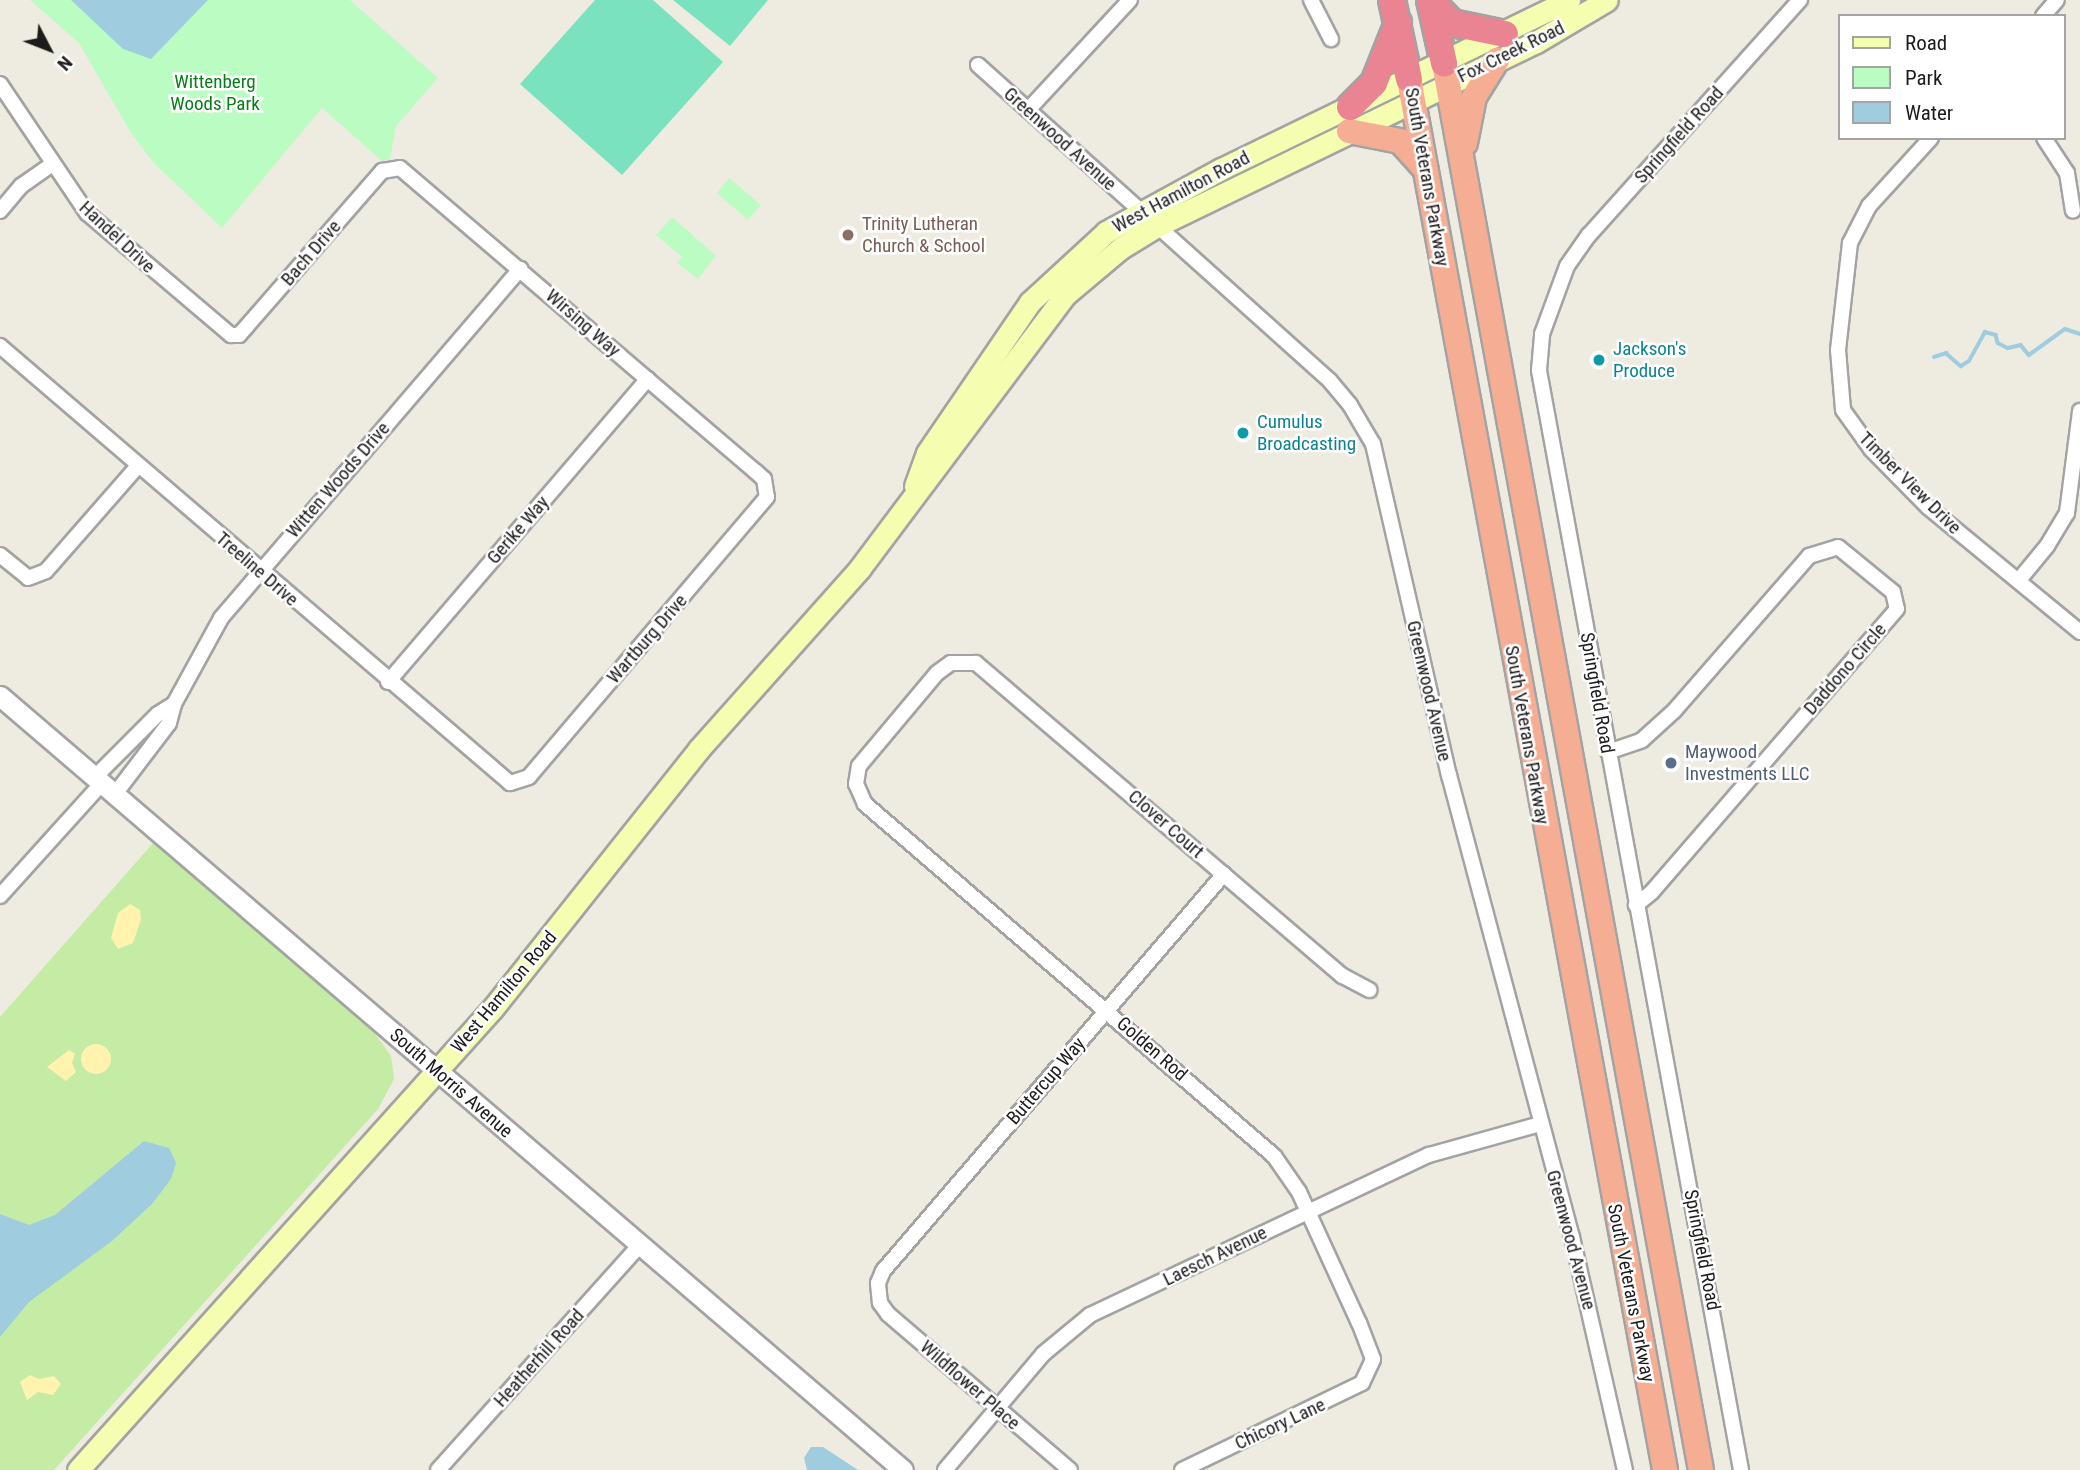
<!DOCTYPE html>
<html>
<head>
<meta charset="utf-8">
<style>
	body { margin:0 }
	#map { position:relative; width:2080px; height:1470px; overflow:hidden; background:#eeebe1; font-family:"Roboto Condensed",sans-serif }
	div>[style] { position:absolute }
	.grass>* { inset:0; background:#c4eca4 }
	.sand>* { inset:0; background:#fff3af }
	.round { border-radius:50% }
	.park>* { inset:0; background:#bbfcc3 }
	.pitch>* { inset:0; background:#7ae2bf }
	.water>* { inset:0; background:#9fcddf }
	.stream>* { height:3.5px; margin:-1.75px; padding:0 1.75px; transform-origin:1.75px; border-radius:1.75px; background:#9fcddf }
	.roads { filter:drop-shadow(2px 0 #a3a3a3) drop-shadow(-2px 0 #a3a3a3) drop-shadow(0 2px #a3a3a3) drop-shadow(0 -2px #a3a3a3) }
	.minor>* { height:14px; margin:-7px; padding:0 7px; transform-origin:7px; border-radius:7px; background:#fff }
	.tertiary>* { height:19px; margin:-9.5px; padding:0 9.5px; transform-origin:9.5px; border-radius:9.5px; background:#fff }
	.secondary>* { height:21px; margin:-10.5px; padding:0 10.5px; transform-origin:10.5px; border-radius:10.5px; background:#f5fdb1 }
	.trunk>* { height:24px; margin:-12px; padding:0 12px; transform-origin:12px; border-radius:12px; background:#f5ae94 }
	.motorway>* { height:26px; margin:-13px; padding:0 13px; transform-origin:13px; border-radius:13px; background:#eb8492 }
	.dots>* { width:19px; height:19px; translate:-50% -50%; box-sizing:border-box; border:4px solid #fff; border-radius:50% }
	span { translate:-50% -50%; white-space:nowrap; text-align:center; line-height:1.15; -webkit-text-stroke:5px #fff; paint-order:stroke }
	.street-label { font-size:19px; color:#1c1c1c }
	.park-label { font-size:19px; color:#057f16 }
	.education-label { font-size:19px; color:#785e54 }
	.left { translate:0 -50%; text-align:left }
	.culture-label { font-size:19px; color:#0d838f }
	.service-label { font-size:19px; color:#4e5e75 }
	.legend { position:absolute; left:1838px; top:14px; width:228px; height:126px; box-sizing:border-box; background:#fff; border:2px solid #a4a4a4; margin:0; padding:9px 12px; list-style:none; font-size:21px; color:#1c1c1c }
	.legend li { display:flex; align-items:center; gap:14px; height:35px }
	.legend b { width:35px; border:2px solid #a4a4a4 }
	.north { position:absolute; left:14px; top:14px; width:70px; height:70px; -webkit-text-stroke:5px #fff; paint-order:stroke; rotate:132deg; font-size:19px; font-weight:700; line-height:28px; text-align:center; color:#1c1c1c }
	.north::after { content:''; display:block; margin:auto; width:24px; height:32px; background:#1c1c1c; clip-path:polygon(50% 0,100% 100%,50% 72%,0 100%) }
</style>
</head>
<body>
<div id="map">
	<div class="grass">
		<div style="clip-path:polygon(154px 842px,373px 1031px,391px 1056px,394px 1079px,378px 1109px,54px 1470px,0 1470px,0 1017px)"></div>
	</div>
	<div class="sand">
		<div style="clip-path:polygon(130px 904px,140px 910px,141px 919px,133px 943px,118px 949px,111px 938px,118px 913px)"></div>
		<div class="round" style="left:81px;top:1044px;width:30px;height:30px"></div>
		<div style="clip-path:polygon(69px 1050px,75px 1054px,72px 1063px,76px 1072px,66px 1081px,47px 1067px)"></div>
		<div style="clip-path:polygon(30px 1375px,39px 1379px,54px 1376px,61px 1384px,53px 1395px,38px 1392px,27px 1400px,20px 1382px)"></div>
	</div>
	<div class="park">
		<div style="clip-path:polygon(30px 0,350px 0,438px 78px,396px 126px,390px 159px,382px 161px,322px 108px,222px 228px,153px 162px,131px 133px,79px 43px)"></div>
		<div style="clip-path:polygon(729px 178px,761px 205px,748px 220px,717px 193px)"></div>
		<div style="clip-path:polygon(672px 217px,716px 256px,698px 279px,677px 263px,682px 257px,656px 235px)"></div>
	</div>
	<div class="pitch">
		<div style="clip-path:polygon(595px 0,653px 0,723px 62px,622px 175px,520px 84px)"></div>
		<div style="clip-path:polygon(673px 0,768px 0,730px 46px)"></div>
	</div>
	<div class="water">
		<div style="clip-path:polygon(71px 0,208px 0,151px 59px,123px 49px)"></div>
		<div style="clip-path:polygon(144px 1141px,169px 1148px,176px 1163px,171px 1179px,152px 1204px,112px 1241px,29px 1302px,0 1337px,0 1214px,29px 1225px,55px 1215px)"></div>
		<div style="clip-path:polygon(811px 1447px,823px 1447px,858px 1470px,807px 1470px,804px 1458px)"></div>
	</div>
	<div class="stream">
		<div style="left:1934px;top:357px;width:13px;rotate:-18deg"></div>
		<div style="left:1946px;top:353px;width:20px;rotate:41deg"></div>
		<div style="left:1961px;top:366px;width:9px;rotate:-32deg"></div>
		<div style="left:1969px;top:361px;width:33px;rotate:-61deg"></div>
		<div style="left:1985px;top:332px;width:11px;rotate:15deg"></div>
		<div style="left:1996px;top:335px;width:8px;rotate:76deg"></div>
		<div style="left:1998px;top:343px;width:11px;rotate:27deg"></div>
		<div style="left:2008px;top:348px;width:13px;rotate:-13deg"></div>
		<div style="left:2021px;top:345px;width:13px;rotate:51deg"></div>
		<div style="left:2029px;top:355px;width:44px;rotate:-35.8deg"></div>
		<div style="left:2065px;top:329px;width:16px;rotate:18deg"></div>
	</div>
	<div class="roads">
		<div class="minor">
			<div style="left:1311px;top:0;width:44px;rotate:62.9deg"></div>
			<div style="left:2043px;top:16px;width:21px;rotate:-49deg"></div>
			<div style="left:978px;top:65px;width:473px;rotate:41.9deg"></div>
			<div style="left:1330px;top:381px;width:31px;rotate:50deg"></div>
			<div style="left:1350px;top:405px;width:45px;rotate:59.5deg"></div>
			<div style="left:1373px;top:444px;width:340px;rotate:77.1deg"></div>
			<div style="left:1449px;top:775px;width:478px;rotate:75.1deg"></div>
			<div style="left:1572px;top:1237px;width:239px;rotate:77.2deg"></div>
			<div style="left:0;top:84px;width:156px;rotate:56deg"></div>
			<div style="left:87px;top:213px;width:189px;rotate:40.3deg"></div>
			<div style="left:231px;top:335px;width:8px"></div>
			<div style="left:239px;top:335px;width:12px;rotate:-48deg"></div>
			<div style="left:247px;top:326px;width:206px;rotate:-48.9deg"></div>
			<div style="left:382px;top:171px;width:18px;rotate:-9deg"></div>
			<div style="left:400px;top:168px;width:467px;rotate:40.5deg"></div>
			<div style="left:755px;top:471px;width:12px;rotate:42deg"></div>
			<div style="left:764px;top:479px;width:18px;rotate:81deg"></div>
			<div style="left:767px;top:497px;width:367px;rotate:130.4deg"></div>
			<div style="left:529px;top:777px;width:20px;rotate:162deg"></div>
			<div style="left:510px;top:783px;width:672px;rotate:-139.41deg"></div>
			<div style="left:1028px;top:110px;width:150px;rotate:-47.2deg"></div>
			<div style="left:1931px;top:138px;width:92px;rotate:132.4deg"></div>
			<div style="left:1869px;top:206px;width:42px;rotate:117.2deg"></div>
			<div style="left:1850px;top:243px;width:108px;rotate:96.4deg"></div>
			<div style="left:1838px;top:350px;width:60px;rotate:85.2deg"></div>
			<div style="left:1843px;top:410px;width:48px;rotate:54.3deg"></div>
			<div style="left:1871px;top:449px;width:81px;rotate:45.5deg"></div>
			<div style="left:1928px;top:507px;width:197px;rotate:39.4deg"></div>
			<div style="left:2044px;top:138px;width:42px;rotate:56.7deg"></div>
			<div style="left:2067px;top:173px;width:38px;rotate:81deg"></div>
			<div style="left:0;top:211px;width:33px;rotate:-50deg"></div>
			<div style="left:21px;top:186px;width:39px;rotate:-35deg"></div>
			<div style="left:0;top:555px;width:36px;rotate:39deg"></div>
			<div style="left:28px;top:578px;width:19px;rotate:-21deg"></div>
			<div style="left:46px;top:571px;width:140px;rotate:-48.8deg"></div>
			<div style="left:2019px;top:580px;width:44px;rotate:-50.5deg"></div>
			<div style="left:2047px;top:546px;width:39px;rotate:-59deg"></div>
			<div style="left:2067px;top:513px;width:103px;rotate:-82.7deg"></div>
			<div style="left:388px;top:682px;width:399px;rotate:-49.4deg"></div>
			<div style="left:1608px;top:752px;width:36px;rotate:-19deg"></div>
			<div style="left:1642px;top:740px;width:43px;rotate:-42.2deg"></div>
			<div style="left:1674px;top:711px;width:206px;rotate:-48.9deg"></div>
			<div style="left:1809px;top:556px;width:30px;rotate:-17deg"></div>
			<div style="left:1838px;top:547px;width:71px;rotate:39.3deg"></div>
			<div style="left:1893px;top:592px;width:17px;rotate:77deg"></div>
			<div style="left:1897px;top:609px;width:374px;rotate:130.9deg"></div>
			<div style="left:1652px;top:892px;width:21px;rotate:141deg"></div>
			<div style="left:95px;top:777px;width:89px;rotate:-45deg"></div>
			<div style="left:158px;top:714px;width:19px;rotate:-32deg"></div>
			<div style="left:115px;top:794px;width:89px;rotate:-52.7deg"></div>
			<div style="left:169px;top:723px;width:20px;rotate:-75deg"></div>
			<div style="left:174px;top:704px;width:98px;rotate:-61.3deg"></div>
			<div style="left:221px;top:618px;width:460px;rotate:-49.4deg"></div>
			<div style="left:0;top:896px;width:152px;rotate:-47.9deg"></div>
			<div style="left:438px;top:1470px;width:302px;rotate:-48.1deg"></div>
			<div style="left:945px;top:1470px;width:152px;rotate:-49.8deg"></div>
			<div style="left:1043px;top:1354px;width:61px;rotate:-39.7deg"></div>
			<div style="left:1090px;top:1315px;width:375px;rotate:-25.3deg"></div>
			<div style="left:1429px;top:1155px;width:115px;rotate:-15.6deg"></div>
			<div style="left:1070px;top:1470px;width:240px;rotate:-139.4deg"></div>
			<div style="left:888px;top:1314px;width:14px;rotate:-126deg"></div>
			<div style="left:880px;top:1303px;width:20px;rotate:-96deg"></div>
			<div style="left:878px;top:1283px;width:13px;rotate:-67deg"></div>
			<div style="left:883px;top:1271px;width:523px;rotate:-49.34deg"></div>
			<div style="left:1182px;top:1470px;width:200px;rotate:-25.8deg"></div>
			<div style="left:1362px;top:1383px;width:26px;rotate:-65deg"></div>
			<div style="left:1373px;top:1359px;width:39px;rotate:-111deg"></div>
			<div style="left:1359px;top:1323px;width:144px;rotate:-114.6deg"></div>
			<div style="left:1299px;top:1192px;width:44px;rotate:-124.8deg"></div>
			<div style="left:1274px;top:1156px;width:540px;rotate:-139.28deg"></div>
			<div style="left:865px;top:804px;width:22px;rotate:-114deg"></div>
			<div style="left:856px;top:784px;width:18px;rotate:-81deg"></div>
			<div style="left:859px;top:766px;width:121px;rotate:-50deg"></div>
			<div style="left:937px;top:673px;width:17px;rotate:-36deg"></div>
			<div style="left:951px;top:663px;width:25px"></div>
			<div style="left:976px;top:663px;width:482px;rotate:40.5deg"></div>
			<div style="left:1343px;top:976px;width:30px;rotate:28deg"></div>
			<div style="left:1741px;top:1470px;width:1118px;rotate:-100.41deg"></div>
			<div style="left:1539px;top:370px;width:36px;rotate:-85deg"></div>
			<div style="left:1542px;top:334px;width:72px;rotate:-69.8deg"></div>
			<div style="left:1567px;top:266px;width:38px;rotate:-55deg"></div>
			<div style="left:1589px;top:235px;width:316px;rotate:-48.1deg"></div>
		</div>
		<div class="tertiary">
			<div style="left:0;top:696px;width:1189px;rotate:40.6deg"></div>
		</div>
		<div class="secondary">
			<div style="left:915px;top:486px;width:35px;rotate:-70deg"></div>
			<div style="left:927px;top:453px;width:183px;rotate:-55.7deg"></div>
			<div style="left:1030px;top:302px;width:103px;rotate:-42.6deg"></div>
			<div style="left:1106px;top:232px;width:131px;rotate:-28.7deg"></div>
			<div style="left:1221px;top:169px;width:387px;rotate:-25.9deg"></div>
			<div style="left:78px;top:1470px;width:621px;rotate:-48.07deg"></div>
			<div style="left:493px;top:1008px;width:331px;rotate:-51.5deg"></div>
			<div style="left:699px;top:749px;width:242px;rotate:-48.3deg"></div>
			<div style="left:860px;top:568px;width:341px;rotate:-53.1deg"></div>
			<div style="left:1065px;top:295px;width:73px;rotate:-40deg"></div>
			<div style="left:1121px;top:248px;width:42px;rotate:-31.4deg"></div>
			<div style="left:1157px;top:226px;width:421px;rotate:-25.9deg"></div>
			<div style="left:1536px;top:42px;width:82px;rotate:-30.6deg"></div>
		</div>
		<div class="trunk">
			<div style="left:1444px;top:63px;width:1430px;rotate:79.65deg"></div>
			<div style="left:1409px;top:79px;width:1414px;rotate:79.57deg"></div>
			<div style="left:1349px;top:131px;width:52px;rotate:11.1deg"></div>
			<div style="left:1400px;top:141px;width:38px;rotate:48deg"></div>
			<div style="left:1465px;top:143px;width:47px;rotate:-78.9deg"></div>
			<div style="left:1474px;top:97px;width:44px;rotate:-58.1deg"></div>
		</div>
		<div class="motorway">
			<div style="left:1392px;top:0;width:81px;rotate:77.9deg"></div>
			<div style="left:1430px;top:0;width:32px;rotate:46deg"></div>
			<div style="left:1452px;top:23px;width:54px;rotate:11.7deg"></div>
			<div style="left:1430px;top:0;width:65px;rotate:77.5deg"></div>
			<div style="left:1350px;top:107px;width:34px;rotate:-45deg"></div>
			<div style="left:1374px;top:83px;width:65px;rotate:-68.2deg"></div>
		</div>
	</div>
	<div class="dots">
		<div style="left:848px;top:235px;background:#8d6e63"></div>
		<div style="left:1599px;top:360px;background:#0f9aa8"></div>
		<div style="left:1243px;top:433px;background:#0f9aa8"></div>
		<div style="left:1671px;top:763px;background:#5c6f8a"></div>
	</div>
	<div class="street-label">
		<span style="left:1511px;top:52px;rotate:-26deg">Fox Creek Road</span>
		<span style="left:1679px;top:135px;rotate:-48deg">Springfield Road</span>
		<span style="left:1060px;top:139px;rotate:42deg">Greenwood Avenue</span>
		<span style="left:1427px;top:177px;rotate:80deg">South Veterans Parkway</span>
		<span style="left:1181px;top:192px;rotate:-28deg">West Hamilton Road</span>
		<span style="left:117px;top:237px;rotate:43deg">Handel Drive</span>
		<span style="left:311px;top:253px;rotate:-49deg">Bach Drive</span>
		<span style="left:583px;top:323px;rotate:41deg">Wirsing Way</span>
		<span style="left:338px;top:480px;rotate:-49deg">Witten Woods Drive</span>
		<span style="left:1910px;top:483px;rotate:45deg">Timber View Drive</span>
		<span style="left:518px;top:530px;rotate:-49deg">Gerike Way</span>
		<span style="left:257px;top:569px;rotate:41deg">Treeline Drive</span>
		<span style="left:647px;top:639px;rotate:-49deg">Wartburg Drive</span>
		<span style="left:1845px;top:669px;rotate:-49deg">Daddono Circle</span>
		<span style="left:1429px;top:691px;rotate:77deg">Greenwood Avenue</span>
		<span style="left:1597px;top:693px;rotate:80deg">Springfield Road</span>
		<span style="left:1527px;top:735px;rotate:80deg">South Veterans Parkway</span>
		<span style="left:1166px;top:824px;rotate:41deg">Clover Court</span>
		<span style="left:504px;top:992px;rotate:-50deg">West Hamilton Road</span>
		<span style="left:1152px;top:1049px;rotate:41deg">Golden Rod</span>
		<span style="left:1046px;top:1081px;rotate:-49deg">Buttercup Way</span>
		<span style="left:451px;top:1083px;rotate:41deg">South Morris Avenue</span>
		<span style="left:1571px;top:1240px;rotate:75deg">Greenwood Avenue</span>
		<span style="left:1702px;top:1250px;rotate:79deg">Springfield Road</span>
		<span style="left:1215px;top:1256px;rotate:-26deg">Laesch Avenue</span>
		<span style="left:1631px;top:1293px;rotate:79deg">South Veterans Parkway</span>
		<span style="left:539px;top:1358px;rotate:-48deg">Heatherhill Road</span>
		<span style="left:970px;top:1385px;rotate:41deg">Wildflower Place</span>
		<span style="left:1280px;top:1424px;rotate:-25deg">Chicory Lane</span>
	</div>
	<div class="park-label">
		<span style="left:215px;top:93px">Wittenberg<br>Woods Park</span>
	</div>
	<div class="education-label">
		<span class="left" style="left:862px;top:235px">Trinity Lutheran<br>Church &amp; School</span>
	</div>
	<div class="culture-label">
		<span class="left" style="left:1613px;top:360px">Jackson's<br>Produce</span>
		<span class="left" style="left:1257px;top:433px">Cumulus<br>Broadcasting</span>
	</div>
	<div class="service-label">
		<span class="left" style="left:1685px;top:763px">Maywood<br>Investments LLC</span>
	</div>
	<ul class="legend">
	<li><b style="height:9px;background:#f5fdb1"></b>Road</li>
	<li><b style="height:19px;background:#bbfcc3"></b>Park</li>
	<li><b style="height:19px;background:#9fcddf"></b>Water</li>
	</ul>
	<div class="north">N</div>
</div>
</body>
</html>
